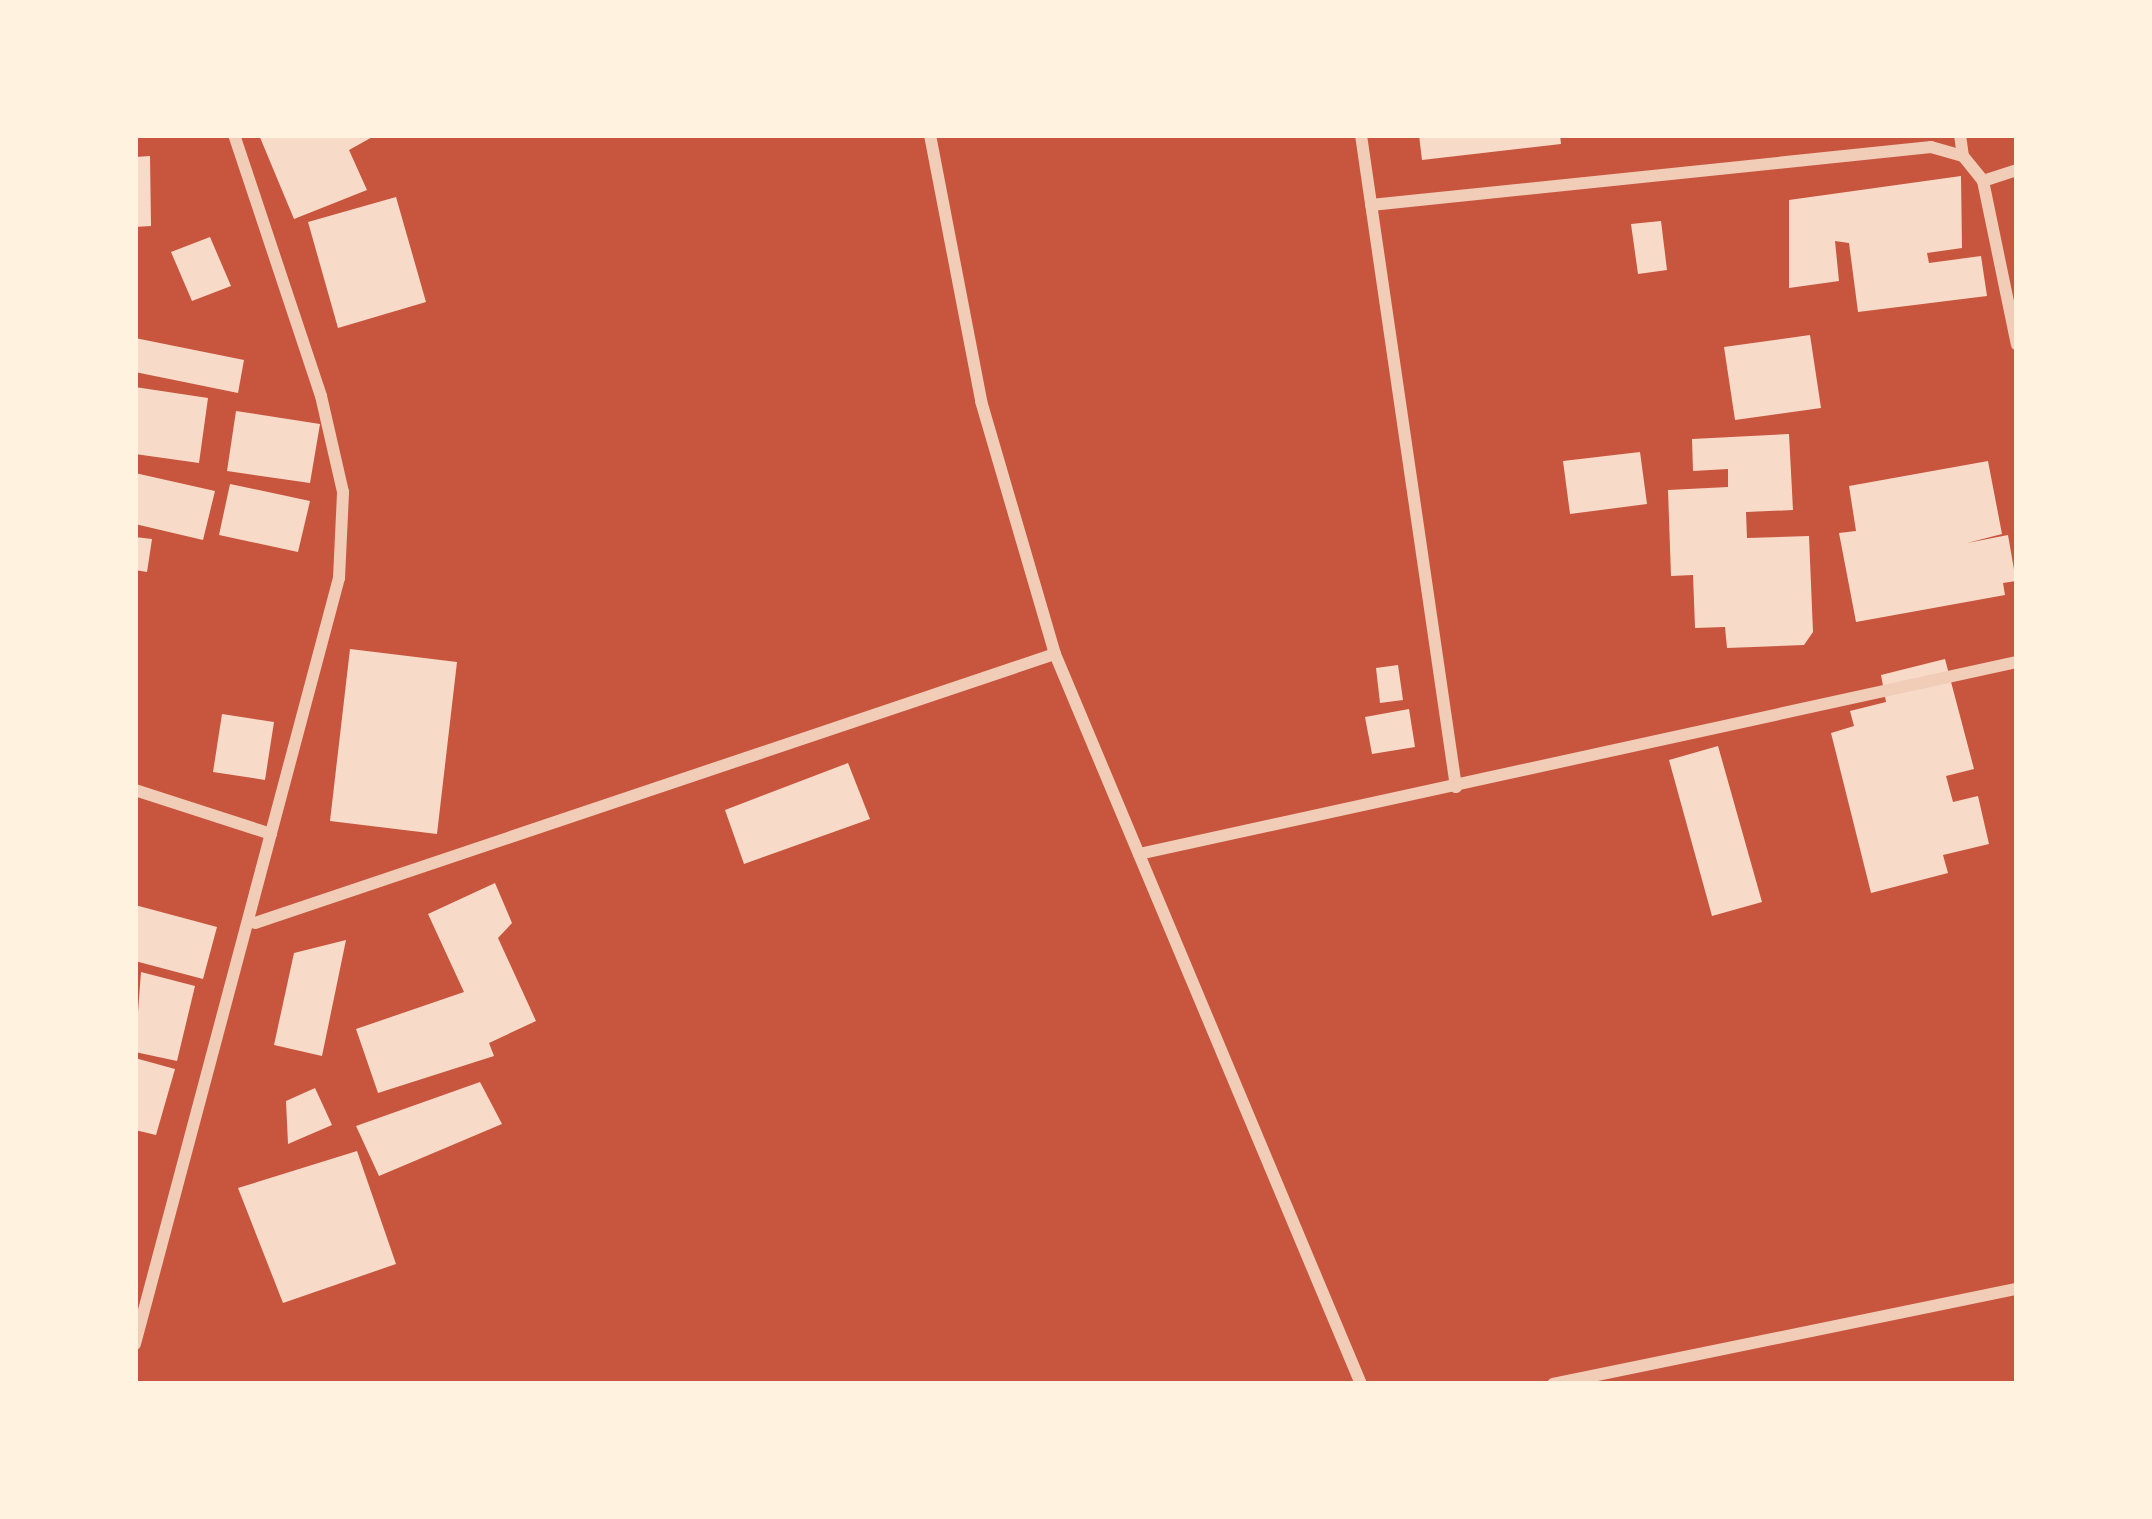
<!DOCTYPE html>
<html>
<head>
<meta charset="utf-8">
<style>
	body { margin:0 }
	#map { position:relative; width:2152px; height:1519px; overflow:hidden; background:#c8553d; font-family:Raleway,sans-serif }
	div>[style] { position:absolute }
	.building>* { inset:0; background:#f7dbc8 }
	.minor>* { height:12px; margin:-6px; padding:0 6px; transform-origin:6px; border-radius:6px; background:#f1ccb7 }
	span { translate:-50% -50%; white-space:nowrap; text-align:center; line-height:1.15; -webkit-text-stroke:12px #fff3e0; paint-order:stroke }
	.frame { position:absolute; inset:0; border:138px solid #fff3e0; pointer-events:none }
</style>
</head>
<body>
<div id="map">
	<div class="building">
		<div style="clip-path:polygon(259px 135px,376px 135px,349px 150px,367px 190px,294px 219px)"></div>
		<div style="clip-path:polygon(1419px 135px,1560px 135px,1561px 144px,1422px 160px)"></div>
		<div style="clip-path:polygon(150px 156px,151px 226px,135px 227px,135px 157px)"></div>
		<div style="clip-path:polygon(1961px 176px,1962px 248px,1927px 253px,1929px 263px,1981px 256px,1987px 296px,1858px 312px,1849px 243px,1835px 241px,1839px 281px,1789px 288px,1789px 200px)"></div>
		<div style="clip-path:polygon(396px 197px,426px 302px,338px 328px,308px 222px)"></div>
		<div style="clip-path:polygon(1661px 221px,1667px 270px,1638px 274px,1631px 224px)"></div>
		<div style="clip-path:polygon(210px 237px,231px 286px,192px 301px,171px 252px)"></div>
		<div style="clip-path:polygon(1810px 335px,1821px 408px,1735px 420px,1724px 347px)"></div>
		<div style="clip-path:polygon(135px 338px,244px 360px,238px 393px,135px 372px)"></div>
		<div style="clip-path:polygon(135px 387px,208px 398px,199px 463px,135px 454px)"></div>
		<div style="clip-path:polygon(236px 411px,320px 424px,310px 483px,227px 471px)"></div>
		<div style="clip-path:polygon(1789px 434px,1793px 510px,1746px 512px,1747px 538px,1809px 536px,1813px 632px,1804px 645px,1727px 648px,1725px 627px,1695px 628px,1693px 575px,1671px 576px,1668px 490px,1728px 487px,1728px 469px,1693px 471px,1692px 439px)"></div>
		<div style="clip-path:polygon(1640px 452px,1647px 504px,1570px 514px,1563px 461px)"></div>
		<div style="clip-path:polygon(1988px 461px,2002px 534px,1967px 543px,2008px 535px,2016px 581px,2003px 583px,2005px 595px,1856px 622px,1839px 533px,1856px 531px,1849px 486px)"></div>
		<div style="clip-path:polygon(135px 473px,215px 491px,203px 540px,135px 524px)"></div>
		<div style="clip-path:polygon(230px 484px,310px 501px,298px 552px,219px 535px)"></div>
		<div style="clip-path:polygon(135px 537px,152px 539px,147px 572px,135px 570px)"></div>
		<div style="clip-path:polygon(350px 649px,457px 662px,437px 834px,330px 821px)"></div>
		<div style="clip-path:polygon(1945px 659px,1974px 769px,1946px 776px,1953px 802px,1978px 796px,1989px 844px,1943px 855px,1948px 873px,1871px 893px,1831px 733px,1854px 726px,1850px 711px,1886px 702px,1881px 675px)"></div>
		<div style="clip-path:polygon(1398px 665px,1403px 700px,1380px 703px,1376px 668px)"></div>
		<div style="clip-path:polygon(1409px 709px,1415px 747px,1372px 754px,1365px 717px)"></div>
		<div style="clip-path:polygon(222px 714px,274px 722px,265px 780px,213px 772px)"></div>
		<div style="clip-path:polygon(1718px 746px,1762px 902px,1712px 916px,1669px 760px)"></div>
		<div style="clip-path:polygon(848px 763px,870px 819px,744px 864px,725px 810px)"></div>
		<div style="clip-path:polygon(495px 883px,512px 923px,498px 938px,536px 1021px,489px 1043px,494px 1056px,378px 1093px,356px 1029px,464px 992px,428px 914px)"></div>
		<div style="clip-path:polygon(135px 905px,217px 927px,203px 979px,135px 961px)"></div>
		<div style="clip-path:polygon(346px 940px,322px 1056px,274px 1045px,294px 953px)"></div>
		<div style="clip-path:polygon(141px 972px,195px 986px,177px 1061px,135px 1052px)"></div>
		<div style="clip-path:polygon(135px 1058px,175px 1069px,156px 1135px,135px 1130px)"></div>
		<div style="clip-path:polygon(480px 1082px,502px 1124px,379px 1176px,356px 1126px)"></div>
		<div style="clip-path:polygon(315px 1088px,332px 1125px,288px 1144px,286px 1101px)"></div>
		<div style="clip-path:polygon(357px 1151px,396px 1264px,283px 1303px,238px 1188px)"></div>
	</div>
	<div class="minor">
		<div style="left:930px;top:135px;width:271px;rotate:79.1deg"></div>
		<div style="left:981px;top:401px;width:264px;rotate:73.7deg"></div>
		<div style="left:1055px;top:654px;width:792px;rotate:67.26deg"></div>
		<div style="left:1361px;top:135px;width:659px;rotate:81.71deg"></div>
		<div style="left:1960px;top:135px;width:21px;rotate:82deg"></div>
		<div style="left:1983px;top:181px;width:36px;rotate:-18deg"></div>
		<div style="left:1371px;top:205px;width:563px;rotate:-5.91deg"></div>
		<div style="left:1931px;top:147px;width:33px;rotate:16deg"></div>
		<div style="left:1963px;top:156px;width:32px;rotate:51deg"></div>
		<div style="left:1983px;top:181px;width:167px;rotate:78.3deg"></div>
		<div style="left:135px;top:790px;width:143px;rotate:17.9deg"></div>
		<div style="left:1139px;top:854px;width:899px;rotate:-12.34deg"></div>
		<div style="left:255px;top:923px;width:844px;rotate:-18.59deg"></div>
		<div style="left:135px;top:1344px;width:793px;rotate:-75.09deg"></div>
		<div style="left:339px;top:578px;width:86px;rotate:-87.3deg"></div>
		<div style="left:343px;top:492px;width:98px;rotate:-102.9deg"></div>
		<div style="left:321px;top:396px;width:275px;rotate:-108.4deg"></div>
		<div style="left:1553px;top:1384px;width:474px;rotate:-11.6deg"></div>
	</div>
	<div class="frame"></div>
</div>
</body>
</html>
